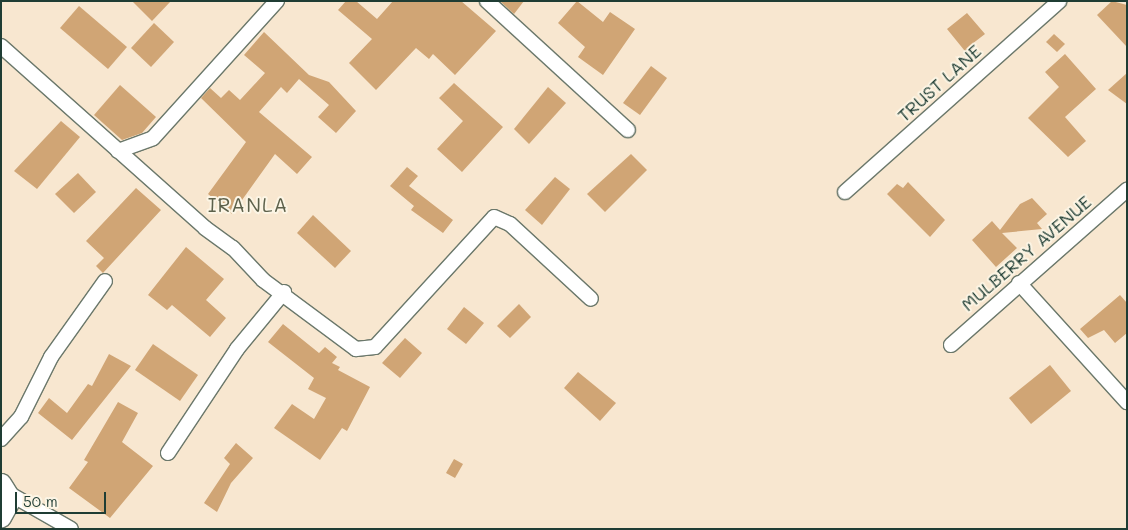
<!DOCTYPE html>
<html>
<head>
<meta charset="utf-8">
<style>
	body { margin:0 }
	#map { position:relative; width:1128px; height:530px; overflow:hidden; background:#f8e7d0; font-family:Mali,sans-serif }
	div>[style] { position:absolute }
	.building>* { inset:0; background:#d0a575 }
	.roads { filter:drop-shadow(1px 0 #6b786b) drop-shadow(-1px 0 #6b786b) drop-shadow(0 1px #6b786b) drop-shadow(0 -1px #6b786b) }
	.street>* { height:14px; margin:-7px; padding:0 7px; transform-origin:7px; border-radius:7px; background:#fff }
	.secondary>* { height:19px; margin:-9.5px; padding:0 9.5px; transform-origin:9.5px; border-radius:9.5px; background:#fff }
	span { translate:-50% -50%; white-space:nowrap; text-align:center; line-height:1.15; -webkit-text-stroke:4px #fcf5e5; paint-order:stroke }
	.street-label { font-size:18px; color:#1f3d34 }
	.quarter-label { font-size:20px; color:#5d614b; letter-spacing:1px }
	.frame { position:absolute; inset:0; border:2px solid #1f3d34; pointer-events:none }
	.scale { position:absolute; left:15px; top:492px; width:91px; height:22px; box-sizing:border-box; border:2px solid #1f3d34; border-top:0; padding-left:6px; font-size:15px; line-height:18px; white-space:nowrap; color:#1f3d34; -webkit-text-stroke:4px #fcf5e5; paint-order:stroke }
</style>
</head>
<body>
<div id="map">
	<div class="building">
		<div style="clip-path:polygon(132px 1px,171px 1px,152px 21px)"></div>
		<div style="clip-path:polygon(346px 1px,356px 1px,377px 19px,393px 1px,461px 1px,496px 31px,455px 75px,433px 54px,429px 59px,416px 48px,376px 90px,349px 63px,372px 39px,338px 10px)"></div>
		<div style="clip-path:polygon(500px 1px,524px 1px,514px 14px)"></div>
		<div style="clip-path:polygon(577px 1px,603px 22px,610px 12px,635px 29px,603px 75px,578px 57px,585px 47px,558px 23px)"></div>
		<div style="clip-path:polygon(1112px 1px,1127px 5px,1127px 47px,1097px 15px)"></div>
		<div style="clip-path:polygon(79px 6px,127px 47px,108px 69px,60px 28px)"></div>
		<div style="clip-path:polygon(967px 13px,985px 34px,972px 44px,981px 55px,973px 61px,947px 29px)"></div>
		<div style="clip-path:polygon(154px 23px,174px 42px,151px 67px,131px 48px)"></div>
		<div style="clip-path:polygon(264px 32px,309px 75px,329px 82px,356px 111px,336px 133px,318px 117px,329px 105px,299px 79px,287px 93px,281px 87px,259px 112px,312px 157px,297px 174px,275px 154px,232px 214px,208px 194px,246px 142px,201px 98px,210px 88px,221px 98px,229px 90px,240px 100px,265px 73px,244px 55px)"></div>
		<div style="clip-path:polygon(1054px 34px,1065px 44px,1057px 52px,1046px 42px)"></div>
		<div style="clip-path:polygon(1065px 54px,1096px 89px,1065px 117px,1086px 141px,1068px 157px,1028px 118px,1059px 87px,1045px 72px)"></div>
		<div style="clip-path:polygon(651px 66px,667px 78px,640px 115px,623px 103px)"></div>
		<div style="clip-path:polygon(1127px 73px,1127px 104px,1108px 90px)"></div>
		<div style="clip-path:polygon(454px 83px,503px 127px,462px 172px,437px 149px,463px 121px,439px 98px)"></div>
		<div style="clip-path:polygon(120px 85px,156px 117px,142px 133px,122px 140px,94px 115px)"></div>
		<div style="clip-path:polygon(548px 87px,566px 103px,529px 144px,514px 129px)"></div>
		<div style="clip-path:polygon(61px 121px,80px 137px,37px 189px,14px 171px)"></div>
		<div style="clip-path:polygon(631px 154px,647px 170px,605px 212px,587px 194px)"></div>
		<div style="clip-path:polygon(407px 167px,418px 176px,409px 186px,453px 220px,443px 233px,411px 210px,414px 206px,390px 186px)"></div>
		<div style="clip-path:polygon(78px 173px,96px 192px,74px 213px,55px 194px)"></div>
		<div style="clip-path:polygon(555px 177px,570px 189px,542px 225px,525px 210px)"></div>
		<div style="clip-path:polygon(908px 182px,945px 220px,930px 237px,887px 194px,897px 184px,903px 188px)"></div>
		<div style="clip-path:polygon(136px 188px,161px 210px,103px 273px,96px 266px,104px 258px,86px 241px)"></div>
		<div style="clip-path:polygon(1032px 198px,1047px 214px,1037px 223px,1042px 229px,1002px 233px,1017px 248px,996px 267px,972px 240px,992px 221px,1000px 230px,1020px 204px)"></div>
		<div style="clip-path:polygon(313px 215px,351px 251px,335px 268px,297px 233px)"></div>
		<div style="clip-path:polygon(186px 247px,224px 279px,206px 300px,226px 318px,210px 337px,172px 305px,167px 310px,148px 295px)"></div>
		<div style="clip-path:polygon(1120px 295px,1127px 303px,1127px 333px,1115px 343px,1104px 330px,1088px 338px,1080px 329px)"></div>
		<div style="clip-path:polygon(519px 304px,531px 317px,510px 338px,497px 326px)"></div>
		<div style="clip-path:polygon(464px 307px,484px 323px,466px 344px,447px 329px)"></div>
		<div style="clip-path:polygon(283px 324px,319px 353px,325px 347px,337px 357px,332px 363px,340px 367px,338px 370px,370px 387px,347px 431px,342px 428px,320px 460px,274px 428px,292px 404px,314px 419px,326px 398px,308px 389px,314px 378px,268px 342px)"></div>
		<div style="clip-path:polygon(405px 338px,422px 353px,400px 378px,382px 363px)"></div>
		<div style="clip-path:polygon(153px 344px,198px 375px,180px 401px,135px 370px)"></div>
		<div style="clip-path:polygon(109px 354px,131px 366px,72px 440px,38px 413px,49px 398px,67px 413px,88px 384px,92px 386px)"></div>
		<div style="clip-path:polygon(1050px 365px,1071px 391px,1031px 424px,1009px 398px)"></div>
		<div style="clip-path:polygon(578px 372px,616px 403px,600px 421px,564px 388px)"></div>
		<div style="clip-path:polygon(118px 402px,138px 413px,122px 442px,153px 466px,110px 518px,69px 488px,88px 462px,84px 460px)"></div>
		<div style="clip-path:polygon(236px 443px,253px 458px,231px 483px,217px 512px,204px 503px,230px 464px,224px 458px)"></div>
		<div style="clip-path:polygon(454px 459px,463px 464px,455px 478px,446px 473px)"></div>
	</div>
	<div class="roads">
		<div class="street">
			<div style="left:487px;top:1px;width:191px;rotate:42.5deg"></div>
			<div style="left:1px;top:46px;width:273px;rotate:41.7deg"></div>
			<div style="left:205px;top:228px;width:34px;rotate:36deg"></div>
			<div style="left:233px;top:248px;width:44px;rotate:46.8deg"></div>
			<div style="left:263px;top:280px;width:116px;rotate:36.6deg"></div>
			<div style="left:356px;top:349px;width:19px;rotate:-6deg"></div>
			<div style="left:375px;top:347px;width:176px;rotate:-47.5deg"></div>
			<div style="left:494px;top:217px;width:17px;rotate:24deg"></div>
			<div style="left:510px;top:224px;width:110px;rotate:42.8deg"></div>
			<div style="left:118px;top:151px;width:37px;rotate:-20deg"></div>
			<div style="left:153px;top:138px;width:185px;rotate:-47.9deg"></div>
			<div style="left:845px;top:192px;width:287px;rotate:-41.7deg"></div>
			<div style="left:1019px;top:283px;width:161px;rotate:47.8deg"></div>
			<div style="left:951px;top:345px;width:235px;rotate:-41.4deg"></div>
			<div style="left:1px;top:439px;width:30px;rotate:-48deg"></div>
			<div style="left:21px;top:417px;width:67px;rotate:-63.4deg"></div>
			<div style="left:51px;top:357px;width:93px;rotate:-54.6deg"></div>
			<div style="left:168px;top:453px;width:125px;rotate:-56.4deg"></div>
			<div style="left:237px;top:349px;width:74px;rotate:-50.5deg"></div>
			<div style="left:10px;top:494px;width:70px;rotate:29.8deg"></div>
		</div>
		<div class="secondary">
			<div style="left:1px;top:483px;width:19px;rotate:58deg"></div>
			<div style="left:11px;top:499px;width:21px;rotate:119deg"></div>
		</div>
	</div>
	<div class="street-label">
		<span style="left:939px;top:83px;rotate:-42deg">TRUST LANE</span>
		<span style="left:1026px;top:253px;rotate:-41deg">MULBERRY AVENUE</span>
	</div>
	<div class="quarter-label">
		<span style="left:248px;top:204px">IRANLA</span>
	</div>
	<div class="frame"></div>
	<div class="scale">50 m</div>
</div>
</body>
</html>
